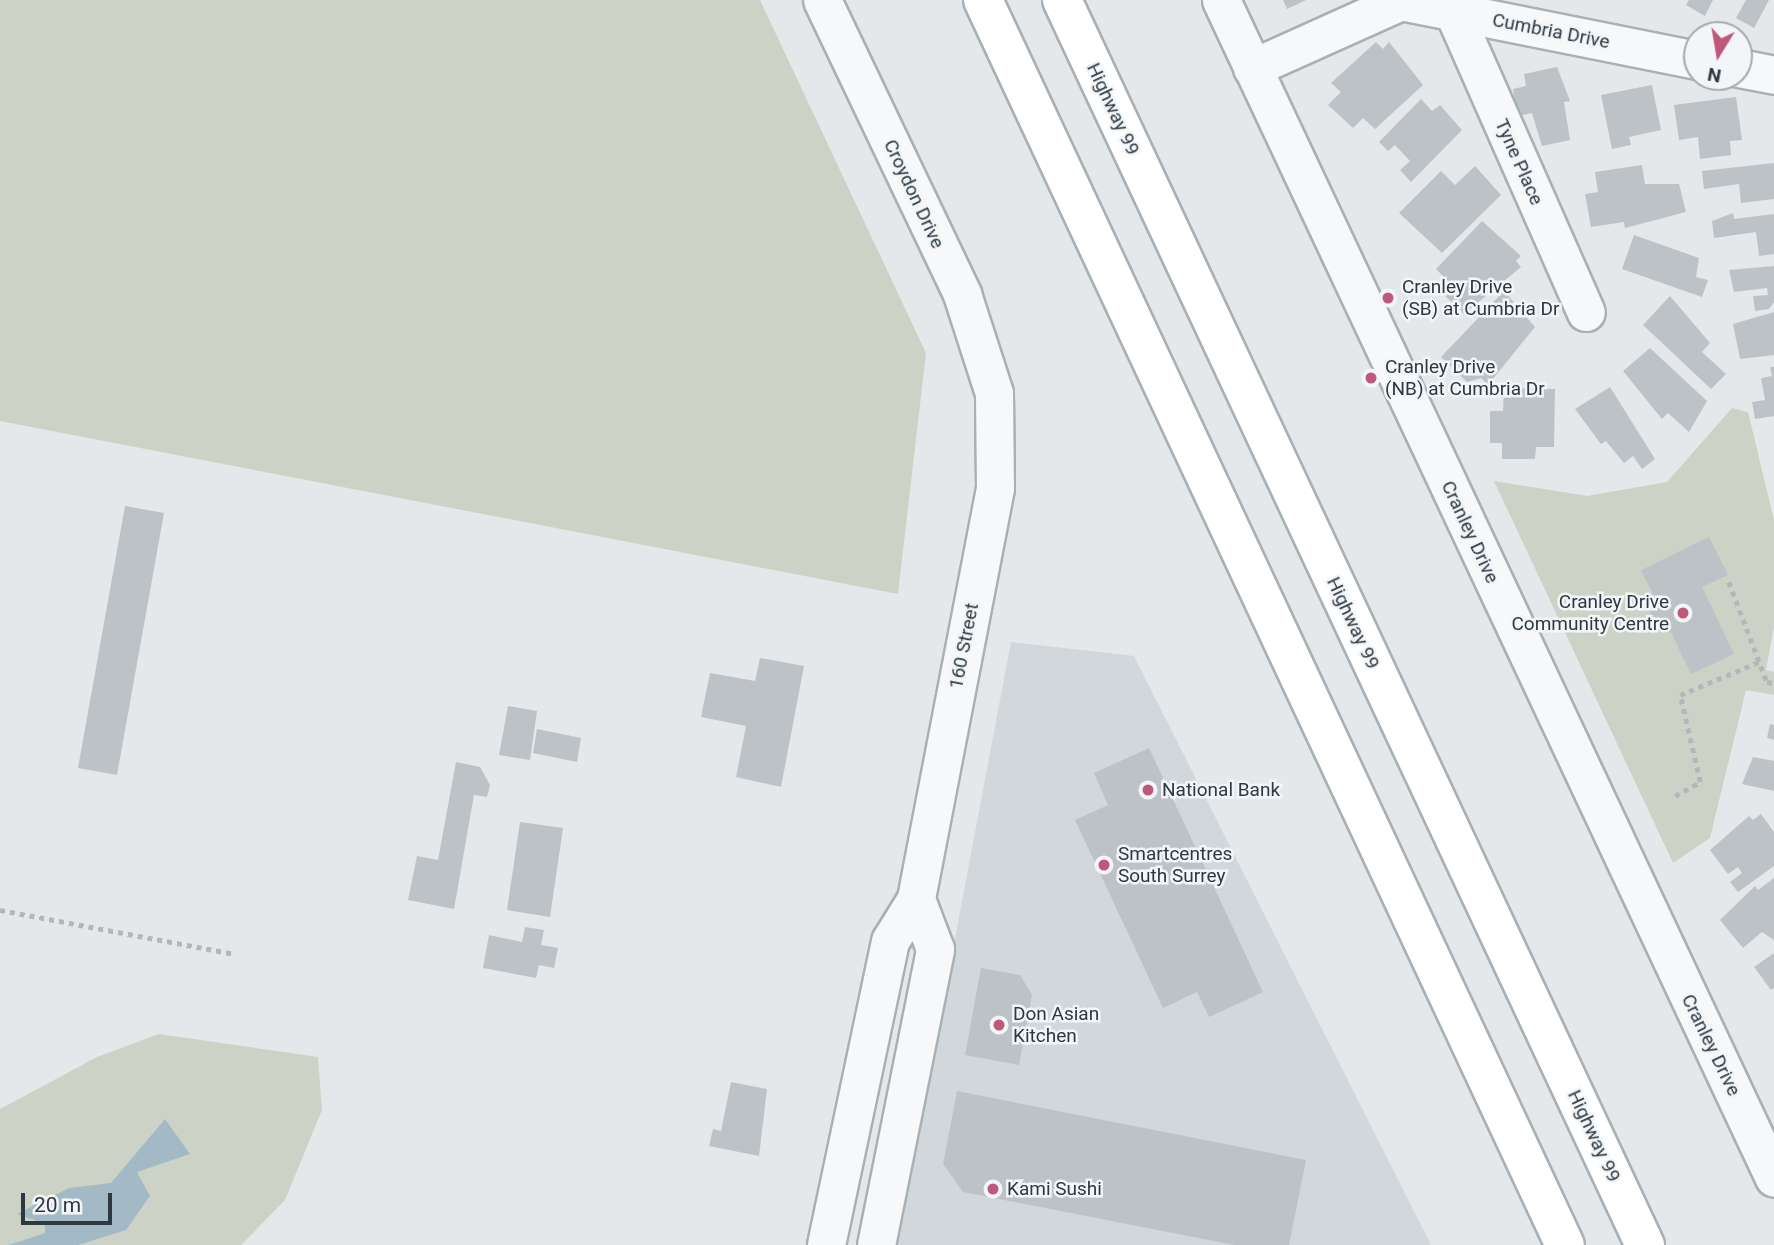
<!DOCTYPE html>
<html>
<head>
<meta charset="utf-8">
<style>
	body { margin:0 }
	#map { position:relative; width:1774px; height:1245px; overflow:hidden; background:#e4e8ea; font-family:Roboto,sans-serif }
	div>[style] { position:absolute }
	.built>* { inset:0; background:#d2d7dc }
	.green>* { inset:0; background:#ccd3c6 }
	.water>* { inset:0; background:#a3bac6 }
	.building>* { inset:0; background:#bcc2c6 }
	.path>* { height:4.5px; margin-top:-2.25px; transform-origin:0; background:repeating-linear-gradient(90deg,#b2b7ba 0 5px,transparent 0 10px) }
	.roads { filter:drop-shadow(2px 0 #a9b0b4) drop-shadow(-2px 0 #a9b0b4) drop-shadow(0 2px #a9b0b4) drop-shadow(0 -2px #a9b0b4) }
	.minor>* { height:37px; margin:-18.5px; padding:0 18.5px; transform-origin:18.5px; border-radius:18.5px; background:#f6f8f9 }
	.highway>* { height:38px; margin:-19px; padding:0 19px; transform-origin:19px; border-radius:19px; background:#fff }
	.dots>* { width:19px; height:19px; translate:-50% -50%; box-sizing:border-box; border:4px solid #f3f6f8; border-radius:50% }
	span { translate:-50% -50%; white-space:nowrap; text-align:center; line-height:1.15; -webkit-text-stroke:5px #f3f6f8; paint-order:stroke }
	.street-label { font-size:19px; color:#2d3841 }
	.poi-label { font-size:19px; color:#2d3841 }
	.left { translate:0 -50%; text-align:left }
	.right { translate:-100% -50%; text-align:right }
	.north { position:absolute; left:1683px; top:21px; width:70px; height:70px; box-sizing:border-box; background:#f3f6f8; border:2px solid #a4aaaf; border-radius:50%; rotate:191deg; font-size:19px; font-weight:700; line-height:28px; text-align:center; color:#2d3841 }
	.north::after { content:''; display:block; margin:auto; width:24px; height:32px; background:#c0587b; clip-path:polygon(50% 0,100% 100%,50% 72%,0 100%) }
	.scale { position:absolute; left:21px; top:1193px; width:91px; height:32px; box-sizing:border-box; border:4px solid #2d3841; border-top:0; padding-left:9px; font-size:21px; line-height:24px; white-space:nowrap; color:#2d3841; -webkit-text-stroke:5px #f3f6f8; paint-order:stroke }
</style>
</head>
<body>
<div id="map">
	<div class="built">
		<div style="clip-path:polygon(1011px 642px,1134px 656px,1431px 1245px,897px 1245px)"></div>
	</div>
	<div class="green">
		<div style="clip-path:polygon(0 0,760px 0,926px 353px,898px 594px,0 421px)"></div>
		<div style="clip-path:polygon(1732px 408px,1748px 412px,1774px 520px,1774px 627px,1766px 670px,1774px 672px,1774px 695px,1746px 690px,1710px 838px,1673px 863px,1494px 481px,1587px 496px,1667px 482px)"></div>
		<div style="clip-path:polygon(159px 1034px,318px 1057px,322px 1110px,285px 1200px,241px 1245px,0 1245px,0 1109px,97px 1057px)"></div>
	</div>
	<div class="water">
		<div style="clip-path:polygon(165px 1119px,190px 1154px,137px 1172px,150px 1196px,126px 1230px,78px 1245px,9px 1245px,45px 1233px,45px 1224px,17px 1214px,69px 1188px,111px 1183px)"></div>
	</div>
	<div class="building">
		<div style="clip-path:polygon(1283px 0,1306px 0,1287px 9px)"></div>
		<div style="clip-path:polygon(1689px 0,1713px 0,1705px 16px,1686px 5px)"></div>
		<div style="clip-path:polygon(1746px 0,1769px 0,1754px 28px,1736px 18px)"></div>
		<div style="clip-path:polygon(1376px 42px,1383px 49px,1389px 42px,1423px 85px,1375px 129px,1363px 118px,1353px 128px,1328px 105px,1341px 92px,1331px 83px)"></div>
		<div style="clip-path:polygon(1557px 67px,1570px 101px,1564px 102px,1570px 140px,1542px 146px,1532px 113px,1518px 116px,1513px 89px,1526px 86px,1524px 74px)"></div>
		<div style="clip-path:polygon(1652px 85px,1661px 130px,1629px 137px,1631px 145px,1612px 149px,1601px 95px)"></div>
		<div style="clip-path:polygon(1736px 97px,1742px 140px,1730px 141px,1731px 155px,1700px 159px,1698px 137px,1679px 140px,1674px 105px)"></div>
		<div style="clip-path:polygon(1421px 99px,1432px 111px,1440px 105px,1462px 130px,1411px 182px,1400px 170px,1410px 161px,1395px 145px,1388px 151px,1379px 142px)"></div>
		<div style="clip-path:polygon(1774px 163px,1774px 199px,1741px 203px,1739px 184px,1704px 189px,1702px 171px)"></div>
		<div style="clip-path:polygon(1642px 165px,1645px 184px,1679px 184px,1686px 212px,1625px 228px,1624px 222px,1591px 227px,1585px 194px,1598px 192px,1595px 172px)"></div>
		<div style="clip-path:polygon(1475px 166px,1501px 195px,1442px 253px,1399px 213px,1441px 171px,1455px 185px)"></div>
		<div style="clip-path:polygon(1733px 213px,1734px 219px,1774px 214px,1774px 254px,1759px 256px,1756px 232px,1714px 238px,1712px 221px)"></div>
		<div style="clip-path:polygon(1482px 221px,1521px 256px,1516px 261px,1521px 267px,1464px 314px,1440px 291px,1449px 282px,1436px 269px)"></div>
		<div style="clip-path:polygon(1634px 235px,1699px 258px,1696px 277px,1708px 280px,1702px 297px,1622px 269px)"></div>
		<div style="clip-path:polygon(1774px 266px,1774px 302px,1769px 309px,1755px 311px,1753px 296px,1768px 295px,1767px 288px,1734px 292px,1729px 270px)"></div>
		<div style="clip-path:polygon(1504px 291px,1535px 327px,1488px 385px,1481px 378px,1467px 382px,1441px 357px)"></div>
		<div style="clip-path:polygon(1670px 296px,1710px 343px,1702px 352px,1726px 374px,1711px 389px,1643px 325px)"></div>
		<div style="clip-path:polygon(1774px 312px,1774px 355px,1740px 359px,1733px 324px)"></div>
		<div style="clip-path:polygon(1650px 348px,1707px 401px,1689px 432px,1668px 413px,1662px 419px,1623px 371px)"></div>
		<div style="clip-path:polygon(1770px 367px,1774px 367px,1774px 416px,1755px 419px,1752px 402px,1765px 400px,1761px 378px,1772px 376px)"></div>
		<div style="clip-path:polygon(1610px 387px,1655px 459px,1642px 469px,1633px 456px,1624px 463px,1606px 441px,1601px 444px,1575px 409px)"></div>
		<div style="clip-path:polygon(1504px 388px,1555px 389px,1554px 447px,1536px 447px,1535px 459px,1502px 459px,1502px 443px,1490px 443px,1490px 411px,1503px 411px)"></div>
		<div style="clip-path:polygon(125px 506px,164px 513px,117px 775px,78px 768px)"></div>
		<div style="clip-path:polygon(1709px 537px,1728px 575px,1702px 587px,1734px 654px,1691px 674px,1667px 624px,1658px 628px,1645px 602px,1655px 598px,1641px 570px)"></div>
		<div style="clip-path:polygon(760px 658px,804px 666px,781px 787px,736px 777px,746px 726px,701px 717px,710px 673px,755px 681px)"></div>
		<div style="clip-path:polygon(508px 706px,537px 711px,530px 760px,499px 755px)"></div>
		<div style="clip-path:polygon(1770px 724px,1774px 725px,1774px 740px,1767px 738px)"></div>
		<div style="clip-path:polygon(537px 729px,581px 738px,577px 762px,533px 753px)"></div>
		<div style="clip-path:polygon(1149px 748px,1263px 992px,1209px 1017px,1197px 992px,1163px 1008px,1075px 820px,1108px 805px,1094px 773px)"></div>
		<div style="clip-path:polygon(1753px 757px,1774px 761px,1774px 791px,1742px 784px)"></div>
		<div style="clip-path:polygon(456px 762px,480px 767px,490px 785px,487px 797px,474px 795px,454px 909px,408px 900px,417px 856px,438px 860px)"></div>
		<div style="clip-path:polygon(1761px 814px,1774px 832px,1774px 866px,1738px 892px,1730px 882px,1742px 873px,1738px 867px,1728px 874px,1710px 850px,1749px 816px,1753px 820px)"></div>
		<div style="clip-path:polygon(520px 822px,563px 828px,550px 917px,507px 910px)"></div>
		<div style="clip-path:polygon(1774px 878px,1774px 940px,1762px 932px,1743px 948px,1720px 920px,1755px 886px,1758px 890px)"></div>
		<div style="clip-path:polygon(525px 927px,544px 930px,541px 945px,558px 948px,554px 968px,539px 965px,536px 978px,483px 968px,489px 935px,522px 942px)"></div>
		<div style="clip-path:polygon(1774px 953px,1774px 988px,1771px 990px,1754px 967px)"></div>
		<div style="clip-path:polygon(981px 968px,1020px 975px,1032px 995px,1019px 1065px,965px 1055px)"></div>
		<div style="clip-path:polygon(731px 1082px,767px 1089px,759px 1156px,709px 1146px,713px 1129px,721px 1131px)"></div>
		<div style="clip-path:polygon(957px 1091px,1306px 1160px,1289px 1245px,1234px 1245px,963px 1192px,943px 1164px)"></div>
	</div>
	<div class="path">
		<div style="left:1729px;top:582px;width:107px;rotate:69.2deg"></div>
		<div style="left:1767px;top:682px;width:7px;rotate:8deg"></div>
		<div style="left:1675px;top:796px;width:29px;rotate:-29deg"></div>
		<div style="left:1700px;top:782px;width:89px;rotate:-102.9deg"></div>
		<div style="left:1680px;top:695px;width:86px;rotate:-22.7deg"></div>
		<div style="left:0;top:910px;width:239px;rotate:10.6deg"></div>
	</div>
	<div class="roads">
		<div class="minor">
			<div style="left:822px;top:0;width:326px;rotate:64.5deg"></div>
			<div style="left:962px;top:294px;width:104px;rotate:72.1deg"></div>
			<div style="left:994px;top:393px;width:95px;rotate:89.4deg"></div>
			<div style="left:995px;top:488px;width:419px;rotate:100.9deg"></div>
			<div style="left:916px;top:899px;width:49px;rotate:121.8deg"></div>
			<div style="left:890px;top:941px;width:311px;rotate:101.9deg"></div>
			<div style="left:1221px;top:0;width:1301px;rotate:64.85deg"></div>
			<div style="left:1453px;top:11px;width:329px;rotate:66.2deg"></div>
			<div style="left:1252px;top:68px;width:163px;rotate:-24.2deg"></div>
			<div style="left:1401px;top:1px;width:302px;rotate:11.3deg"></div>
			<div style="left:1739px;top:68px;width:36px;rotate:11deg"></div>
			<div style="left:876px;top:1245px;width:302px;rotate:-78.7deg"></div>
			<div style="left:935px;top:949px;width:53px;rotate:-110.8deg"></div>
		</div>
		<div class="highway">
			<div style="left:983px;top:0;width:1374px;rotate:64.95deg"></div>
			<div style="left:1062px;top:0;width:1375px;rotate:64.91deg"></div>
		</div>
	</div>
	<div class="dots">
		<div style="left:1388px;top:298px;background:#c0587b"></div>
		<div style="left:1371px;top:378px;background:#c0587b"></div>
		<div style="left:1683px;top:613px;background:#c0587b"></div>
		<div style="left:1148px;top:790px;background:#c0587b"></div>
		<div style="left:1104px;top:865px;background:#c0587b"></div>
		<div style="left:999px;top:1025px;background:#c0587b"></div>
		<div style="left:993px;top:1189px;background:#c0587b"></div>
	</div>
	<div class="street-label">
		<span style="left:1551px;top:31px;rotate:11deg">Cumbria Drive</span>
		<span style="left:1113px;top:109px;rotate:65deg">Highway 99</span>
		<span style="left:1519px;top:162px;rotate:66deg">Tyne Place</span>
		<span style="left:914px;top:194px;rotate:65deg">Croydon Drive</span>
		<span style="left:1470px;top:532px;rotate:65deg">Cranley Drive</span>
		<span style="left:1353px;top:623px;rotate:65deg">Highway 99</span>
		<span style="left:964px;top:646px;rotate:-79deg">160 Street</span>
		<span style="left:1711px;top:1045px;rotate:64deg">Cranley Drive</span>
		<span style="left:1594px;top:1136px;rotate:65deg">Highway 99</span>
	</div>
	<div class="poi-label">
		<span class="left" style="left:1402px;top:298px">Cranley Drive<br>(SB) at Cumbria Dr</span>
		<span class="left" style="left:1385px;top:378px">Cranley Drive<br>(NB) at Cumbria Dr</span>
		<span class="right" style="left:1669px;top:613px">Cranley Drive<br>Community Centre</span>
		<span class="left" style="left:1162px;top:790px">National Bank</span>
		<span class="left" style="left:1118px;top:865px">Smartcentres<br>South Surrey</span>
		<span class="left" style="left:1013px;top:1025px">Don Asian<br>Kitchen</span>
		<span class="left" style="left:1007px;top:1189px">Kami Sushi</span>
	</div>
	<div class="north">N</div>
	<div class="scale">20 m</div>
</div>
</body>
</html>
